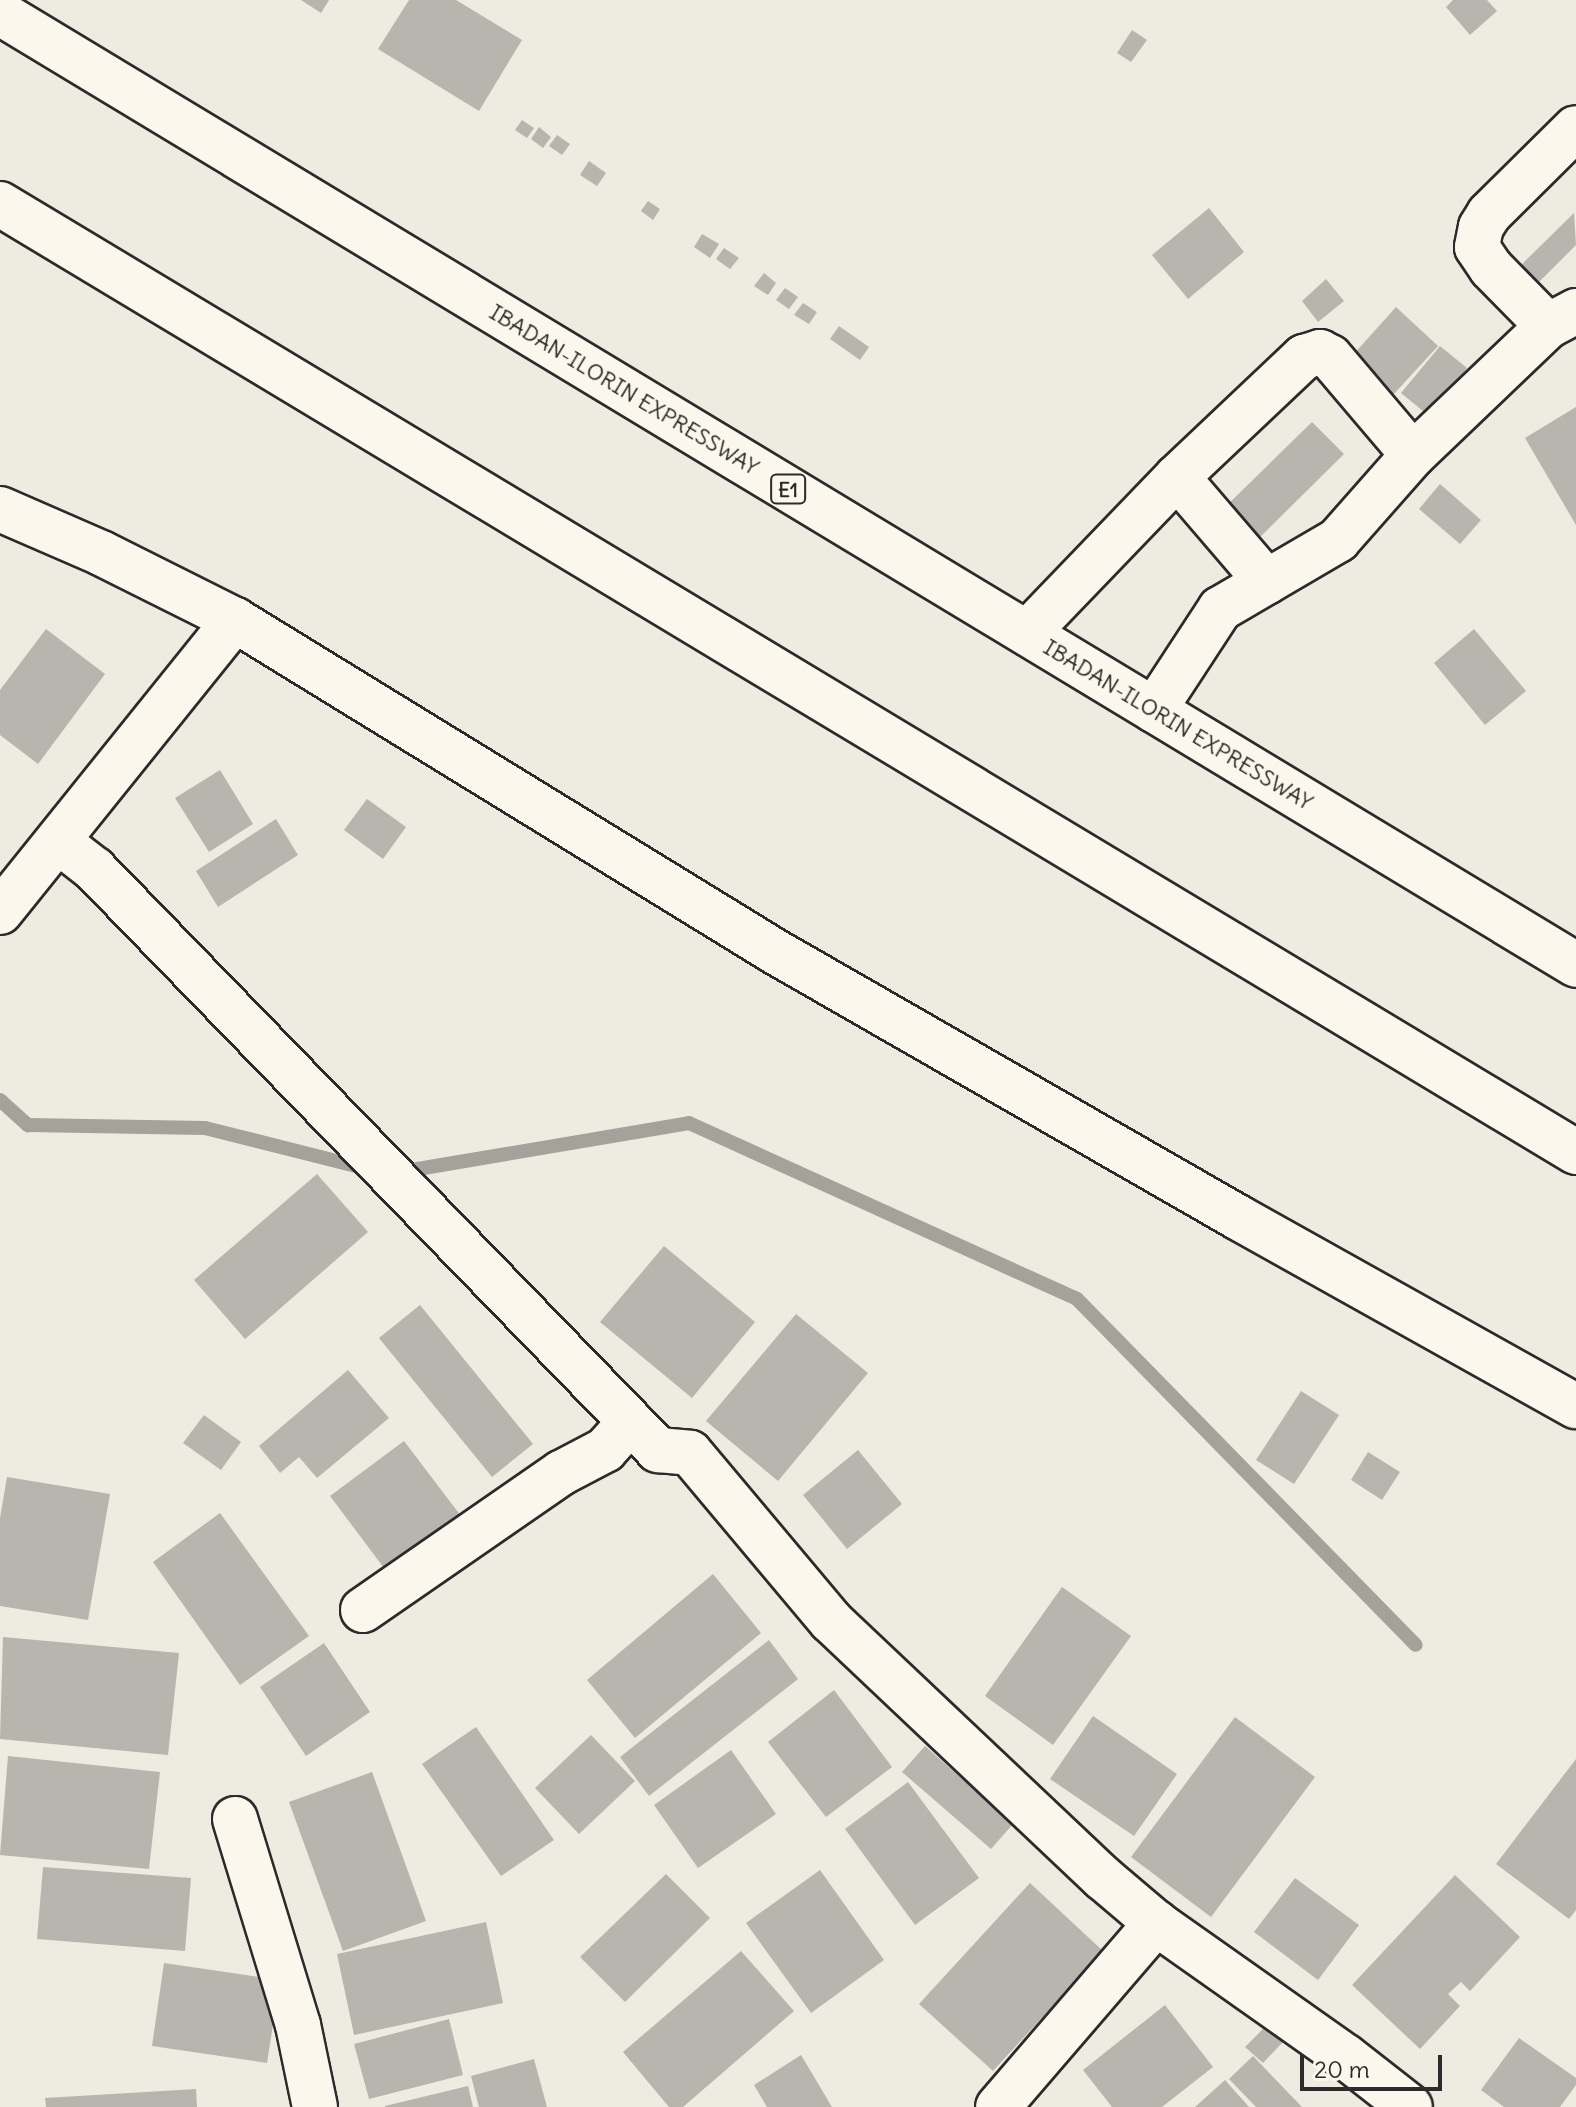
<!DOCTYPE html>
<html>
<head>
<meta charset="utf-8">
<style>
	body { margin:0 }
	#map { position:relative; width:1576px; height:2107px; overflow:hidden; background:#eeebe0; font-family:Delius,sans-serif }
	div>[style] { position:absolute }
	.stream>* { height:14px; margin:-7px; padding:0 7px; transform-origin:7px; border-radius:7px; background:#a4a29a }
	.building>* { inset:0; background:#b8b5ae }
	.roads { filter:drop-shadow(2px 0 #2b2b2b) drop-shadow(-2px 0 #2b2b2b) drop-shadow(0 2px #2b2b2b) drop-shadow(0 -2px #2b2b2b) }
	.minor>* { height:44px; margin:-22px; padding:0 22px; transform-origin:22px; border-radius:22px; background:#fbf7ec }
	.highway>* { height:44px; margin:-22px; padding:0 22px; transform-origin:22px; border-radius:22px; background:#fbf7ec }
	span { translate:-50% -50%; white-space:nowrap; text-align:center; line-height:1.15; -webkit-text-stroke:8px #fbf7ec; paint-order:stroke }
	.shield-label span { padding:2px 6px; background:#fbf7ec; border:2px solid; border-radius:6px; -webkit-text-stroke-width:0 }
	.shield-label { font-size:20px; color:#2b2b2b; font-weight:700 }
	.street-label { font-size:22px; color:#2b2b2b }
	.scale { position:absolute; left:1300px; top:2055px; width:142px; height:36px; box-sizing:border-box; border:4px solid #2b2b2b; border-top:0; padding-left:10px; font-size:24px; line-height:28px; white-space:nowrap; color:#2b2b2b; -webkit-text-stroke:6px #fbf7ec; paint-order:stroke }
</style>
</head>
<body>
<div id="map">
	<div class="stream">
		<div style="left:0;top:1100px;width:38px;rotate:42deg"></div>
		<div style="left:28px;top:1125px;width:177px;rotate:1deg"></div>
		<div style="left:205px;top:1128px;width:168px;rotate:14.1deg"></div>
		<div style="left:400px;top:1172px;width:293px;rotate:-9.6deg"></div>
		<div style="left:689px;top:1123px;width:426px;rotate:24.4deg"></div>
		<div style="left:1077px;top:1299px;width:484px;rotate:45.6deg"></div>
	</div>
	<div class="building">
		<div style="clip-path:polygon(301px 0,329px 0,321px 13px)"></div>
		<div style="clip-path:polygon(409px 0,456px 0,522px 40px,479px 111px,378px 49px)"></div>
		<div style="clip-path:polygon(1453px 0,1487px 0,1497px 11px,1470px 35px,1446px 7px)"></div>
		<div style="clip-path:polygon(1132px 30px,1147px 40px,1131px 62px,1117px 53px)"></div>
		<div style="clip-path:polygon(522px 120px,534px 128px,527px 138px,515px 130px)"></div>
		<div style="clip-path:polygon(539px 127px,551px 137px,543px 148px,531px 139px)"></div>
		<div style="clip-path:polygon(557px 135px,570px 144px,562px 155px,549px 146px)"></div>
		<div style="clip-path:polygon(589px 161px,606px 173px,597px 186px,580px 175px)"></div>
		<div style="clip-path:polygon(648px 201px,660px 209px,653px 220px,641px 211px)"></div>
		<div style="clip-path:polygon(1209px 208px,1244px 252px,1188px 299px,1152px 255px)"></div>
		<div style="clip-path:polygon(1574px 213px,1576px 245px,1535px 286px,1518px 268px)"></div>
		<div style="clip-path:polygon(702px 234px,719px 244px,710px 258px,694px 247px)"></div>
		<div style="clip-path:polygon(724px 248px,739px 258px,730px 269px,716px 259px)"></div>
		<div style="clip-path:polygon(764px 273px,776px 283px,768px 295px,754px 286px)"></div>
		<div style="clip-path:polygon(1326px 279px,1344px 301px,1318px 322px,1302px 301px)"></div>
		<div style="clip-path:polygon(785px 288px,798px 297px,789px 309px,776px 300px)"></div>
		<div style="clip-path:polygon(803px 303px,817px 312px,809px 324px,794px 315px)"></div>
		<div style="clip-path:polygon(1396px 307px,1438px 346px,1393px 395px,1352px 356px)"></div>
		<div style="clip-path:polygon(839px 326px,869px 347px,860px 360px,830px 339px)"></div>
		<div style="clip-path:polygon(1440px 346px,1467px 368px,1429px 416px,1401px 393px)"></div>
		<div style="clip-path:polygon(1576px 407px,1576px 525px,1525px 438px)"></div>
		<div style="clip-path:polygon(1312px 422px,1344px 454px,1251px 546px,1219px 513px)"></div>
		<div style="clip-path:polygon(1440px 484px,1481px 520px,1460px 544px,1419px 509px)"></div>
		<div style="clip-path:polygon(46px 629px,105px 674px,38px 764px,0 735px,0 690px)"></div>
		<div style="clip-path:polygon(1474px 629px,1526px 691px,1485px 725px,1434px 663px)"></div>
		<div style="clip-path:polygon(220px 770px,253px 824px,209px 852px,175px 798px)"></div>
		<div style="clip-path:polygon(367px 799px,406px 827px,383px 859px,344px 830px)"></div>
		<div style="clip-path:polygon(276px 819px,298px 855px,218px 907px,196px 871px)"></div>
		<div style="clip-path:polygon(317px 1174px,368px 1232px,245px 1339px,194px 1280px)"></div>
		<div style="clip-path:polygon(664px 1246px,755px 1322px,692px 1398px,600px 1322px)"></div>
		<div style="clip-path:polygon(420px 1305px,533px 1444px,492px 1477px,379px 1338px)"></div>
		<div style="clip-path:polygon(796px 1314px,868px 1373px,778px 1481px,706px 1421px)"></div>
		<div style="clip-path:polygon(348px 1370px,389px 1418px,317px 1478px,299px 1457px,280px 1473px,259px 1446px)"></div>
		<div style="clip-path:polygon(1301px 1391px,1339px 1415px,1294px 1484px,1256px 1460px)"></div>
		<div style="clip-path:polygon(204px 1415px,241px 1442px,221px 1470px,183px 1443px)"></div>
		<div style="clip-path:polygon(404px 1441px,461px 1516px,387px 1572px,330px 1496px)"></div>
		<div style="clip-path:polygon(858px 1450px,902px 1504px,847px 1549px,803px 1495px)"></div>
		<div style="clip-path:polygon(1368px 1452px,1400px 1472px,1382px 1500px,1351px 1480px)"></div>
		<div style="clip-path:polygon(7px 1477px,110px 1494px,88px 1620px,0 1606px,0 1518px)"></div>
		<div style="clip-path:polygon(220px 1513px,309px 1636px,240px 1685px,153px 1562px)"></div>
		<div style="clip-path:polygon(713px 1574px,761px 1633px,635px 1738px,587px 1680px)"></div>
		<div style="clip-path:polygon(1062px 1587px,1131px 1636px,1053px 1745px,985px 1696px)"></div>
		<div style="clip-path:polygon(3px 1637px,179px 1653px,168px 1755px,0 1739px)"></div>
		<div style="clip-path:polygon(769px 1640px,798px 1679px,649px 1796px,620px 1757px)"></div>
		<div style="clip-path:polygon(324px 1643px,370px 1712px,306px 1756px,260px 1687px)"></div>
		<div style="clip-path:polygon(834px 1690px,892px 1767px,826px 1817px,768px 1742px)"></div>
		<div style="clip-path:polygon(1093px 1716px,1177px 1774px,1134px 1836px,1050px 1779px)"></div>
		<div style="clip-path:polygon(1235px 1717px,1315px 1777px,1211px 1917px,1131px 1857px)"></div>
		<div style="clip-path:polygon(476px 1727px,554px 1840px,501px 1876px,422px 1764px)"></div>
		<div style="clip-path:polygon(591px 1735px,635px 1781px,579px 1834px,535px 1788px)"></div>
		<div style="clip-path:polygon(925px 1746px,1013px 1824px,991px 1849px,902px 1772px)"></div>
		<div style="clip-path:polygon(731px 1750px,776px 1814px,698px 1868px,654px 1805px)"></div>
		<div style="clip-path:polygon(8px 1756px,160px 1772px,149px 1869px,0 1855px)"></div>
		<div style="clip-path:polygon(1576px 1759px,1576px 1910px,1569px 1919px,1496px 1864px)"></div>
		<div style="clip-path:polygon(372px 1772px,426px 1921px,343px 1951px,289px 1802px)"></div>
		<div style="clip-path:polygon(908px 1782px,979px 1878px,915px 1925px,845px 1829px)"></div>
		<div style="clip-path:polygon(43px 1867px,191px 1878px,185px 1951px,37px 1939px)"></div>
		<div style="clip-path:polygon(820px 1870px,884px 1960px,811px 2013px,746px 1923px)"></div>
		<div style="clip-path:polygon(666px 1874px,710px 1918px,625px 2002px,580px 1957px)"></div>
		<div style="clip-path:polygon(1455px 1875px,1520px 1937px,1470px 1991px,1461px 1982px,1448px 1994px,1460px 2006px,1420px 2049px,1352px 1985px)"></div>
		<div style="clip-path:polygon(1295px 1878px,1359px 1925px,1318px 1980px,1254px 1932px)"></div>
		<div style="clip-path:polygon(1030px 1883px,1103px 1951px,993px 2071px,919px 2004px)"></div>
		<div style="clip-path:polygon(486px 1922px,503px 2003px,354px 2035px,337px 1954px)"></div>
		<div style="clip-path:polygon(741px 1951px,794px 2011px,683px 2107px,669px 2107px,623px 2052px)"></div>
		<div style="clip-path:polygon(164px 1963px,280px 1980px,267px 2063px,152px 2046px)"></div>
		<div style="clip-path:polygon(1165px 2005px,1213px 2067px,1162px 2107px,1112px 2107px,1083px 2070px)"></div>
		<div style="clip-path:polygon(449px 2019px,463px 2075px,369px 2099px,354px 2044px)"></div>
		<div style="clip-path:polygon(1265px 2027px,1283px 2042px,1263px 2063px,1245px 2047px)"></div>
		<div style="clip-path:polygon(1519px 2038px,1576px 2078px,1576px 2085px,1560px 2107px,1504px 2107px,1481px 2090px)"></div>
		<div style="clip-path:polygon(801px 2055px,832px 2107px,767px 2107px,754px 2085px)"></div>
		<div style="clip-path:polygon(1253px 2056px,1302px 2107px,1256px 2107px,1229px 2079px)"></div>
		<div style="clip-path:polygon(534px 2059px,547px 2107px,479px 2107px,471px 2076px)"></div>
		<div style="clip-path:polygon(1225px 2080px,1249px 2107px,1195px 2107px)"></div>
		<div style="clip-path:polygon(468px 2086px,473px 2107px,385px 2107px,385px 2106px)"></div>
		<div style="clip-path:polygon(196px 2089px,197px 2107px,46px 2107px,45px 2098px)"></div>
	</div>
	<div class="roads">
		<div class="minor">
			<div style="left:1548px;top:326px;width:81px;rotate:-134.5deg"></div>
			<div style="left:1491px;top:268px;width:25px;rotate:-124deg"></div>
			<div style="left:1477px;top:247px;width:20px;rotate:-79deg"></div>
			<div style="left:1481px;top:227px;width:15px;rotate:-58deg"></div>
			<div style="left:1489px;top:214px;width:122px;rotate:-44.7deg"></div>
			<div style="left:1177px;top:477px;width:138px;rotate:49.4deg"></div>
			<div style="left:0;top:509px;width:110px;rotate:23.5deg"></div>
			<div style="left:101px;top:553px;width:150px;rotate:26.6deg"></div>
			<div style="left:235px;top:620px;width:633px;rotate:31.55deg"></div>
			<div style="left:774px;top:951px;width:536px;rotate:29.86deg"></div>
			<div style="left:1239px;top:1218px;width:386px;rotate:29.2deg"></div>
			<div style="left:1027px;top:633px;width:216px;rotate:-46.1deg"></div>
			<div style="left:1177px;top:477px;width:175px;rotate:-43.4deg"></div>
			<div style="left:1304px;top:357px;width:17px;rotate:-17deg"></div>
			<div style="left:1320px;top:352px;width:11px;rotate:27deg"></div>
			<div style="left:1330px;top:357px;width:128px;rotate:49.7deg"></div>
			<div style="left:1154px;top:710px;width:121px;rotate:-56.8deg"></div>
			<div style="left:1220px;top:609px;width:137px;rotate:-30.3deg"></div>
			<div style="left:1338px;top:540px;width:113px;rotate:-48.6deg"></div>
			<div style="left:1413px;top:455px;width:187px;rotate:-43.7deg"></div>
			<div style="left:1548px;top:326px;width:32px;rotate:-28deg"></div>
			<div style="left:58px;top:841px;width:46px;rotate:37.9deg"></div>
			<div style="left:94px;top:869px;width:810px;rotate:45.85deg"></div>
			<div style="left:658px;top:1450px;width:32px;rotate:5deg"></div>
			<div style="left:690px;top:1453px;width:219px;rotate:50deg"></div>
			<div style="left:831px;top:1621px;width:374px;rotate:43.4deg"></div>
			<div style="left:1103px;top:1878px;width:70px;rotate:40.3deg"></div>
			<div style="left:1156px;top:1923px;width:232px;rotate:35.2deg"></div>
			<div style="left:1346px;top:2057px;width:81px;rotate:38deg"></div>
			<div style="left:0;top:912px;width:375px;rotate:-51.2deg"></div>
			<div style="left:363px;top:1610px;width:241px;rotate:-34.7deg"></div>
			<div style="left:561px;top:1473px;width:50px;rotate:-27.6deg"></div>
			<div style="left:605px;top:1450px;width:38px;rotate:-48deg"></div>
			<div style="left:235px;top:1819px;width:215px;rotate:73deg"></div>
			<div style="left:298px;top:2025px;width:84px;rotate:78.3deg"></div>
			<div style="left:998px;top:2107px;width:243px;rotate:-49.3deg"></div>
		</div>
		<div class="highway">
			<div style="left:0;top:13px;width:1841px;rotate:31.13deg"></div>
			<div style="left:0;top:204px;width:1839px;rotate:31.03deg"></div>
		</div>
	</div>
	<div class="shield-label">
		<span style="left:788px;top:489px">E1</span>
	</div>
	<div class="street-label">
		<span style="left:624px;top:390px;rotate:31deg">IBADAN-ILORIN EXPRESSWAY</span>
		<span style="left:1178px;top:725px;rotate:31deg">IBADAN-ILORIN EXPRESSWAY</span>
	</div>
	<div class="scale">20 m</div>
</div>
</body>
</html>
